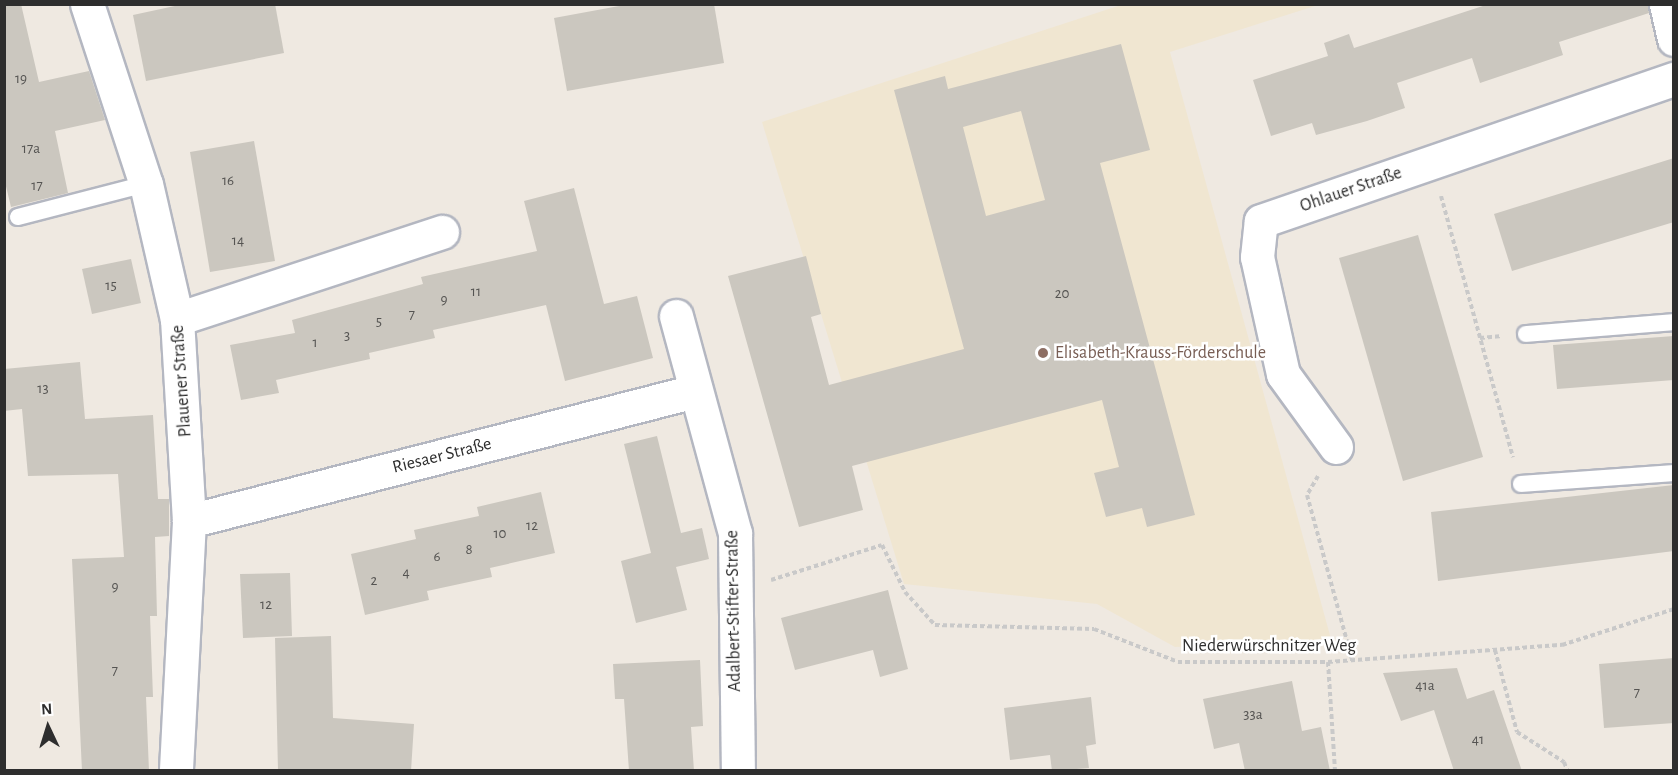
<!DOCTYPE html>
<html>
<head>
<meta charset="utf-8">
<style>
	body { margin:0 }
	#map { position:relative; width:1678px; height:775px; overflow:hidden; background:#efe9e1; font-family:"Alegreya Sans",sans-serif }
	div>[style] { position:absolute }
	.education>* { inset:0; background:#f0e6d1 }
	.building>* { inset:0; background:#cbc7bf }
	.path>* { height:4px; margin-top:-2px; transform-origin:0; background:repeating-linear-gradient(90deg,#c9c9c9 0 4.5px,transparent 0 7.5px) }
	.roads { filter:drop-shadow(2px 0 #b4b7c1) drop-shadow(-2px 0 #b4b7c1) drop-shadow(0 2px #b4b7c1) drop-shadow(0 -2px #b4b7c1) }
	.service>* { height:16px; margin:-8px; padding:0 8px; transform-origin:8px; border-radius:8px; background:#fff }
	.minor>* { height:33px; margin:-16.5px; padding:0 16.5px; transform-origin:16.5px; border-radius:16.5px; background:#fff }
	.dots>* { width:16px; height:16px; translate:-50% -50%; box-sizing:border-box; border:3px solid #fff; border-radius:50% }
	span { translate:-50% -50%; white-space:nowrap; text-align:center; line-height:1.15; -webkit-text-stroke:5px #fff; paint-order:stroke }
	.number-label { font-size:15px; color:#555452 }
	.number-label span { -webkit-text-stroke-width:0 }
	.street-label { font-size:18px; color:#2e2e2e }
	.education-label { font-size:18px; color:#785e54 }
	.left { translate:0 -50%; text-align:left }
	.frame { position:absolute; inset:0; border:6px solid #2e2e2e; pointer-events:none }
	.north { position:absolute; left:18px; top:697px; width:60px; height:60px; -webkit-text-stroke:4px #fff; paint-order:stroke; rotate:356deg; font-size:16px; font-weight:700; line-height:24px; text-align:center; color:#2e2e2e }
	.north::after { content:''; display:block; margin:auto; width:21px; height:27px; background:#2e2e2e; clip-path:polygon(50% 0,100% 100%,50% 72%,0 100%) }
</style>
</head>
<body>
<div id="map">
	<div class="education">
		<div style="clip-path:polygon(1121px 5px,1318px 5px,1170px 52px,1331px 639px,1175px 647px,1097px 604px,904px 584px,762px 122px)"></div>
	</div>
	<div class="building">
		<div style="clip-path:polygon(4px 4px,21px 4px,39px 82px,89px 71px,105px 120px,55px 131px,68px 193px,11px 207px,4px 178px)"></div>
		<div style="clip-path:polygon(184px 4px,275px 4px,284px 53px,146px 81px,133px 15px)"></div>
		<div style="clip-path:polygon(630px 4px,714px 4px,724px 63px,567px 91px,554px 18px)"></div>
		<div style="clip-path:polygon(1489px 4px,1648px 4px,1649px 13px,1559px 42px,1563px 55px,1480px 83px,1472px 58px,1397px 83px,1405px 108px,1367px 121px,1316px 135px,1312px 123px,1271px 136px,1253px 80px,1328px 56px,1324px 43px,1349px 34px,1354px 48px)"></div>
		<div style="clip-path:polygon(evenodd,1121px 44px,1150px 150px,1100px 163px,1195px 515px,1147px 527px,1142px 508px,1106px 517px,1094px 473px,1119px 467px,1102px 400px,852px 466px,863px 510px,799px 527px,728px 276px,806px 256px,821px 314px,811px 317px,829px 385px,964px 349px,894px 90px,945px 76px,948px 89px,1121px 44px,1021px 111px,1045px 200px,986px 216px,963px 127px,1021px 111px)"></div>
		<div style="clip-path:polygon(254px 141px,275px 261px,210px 272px,190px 152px)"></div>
		<div style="clip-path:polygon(1674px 158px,1674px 222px,1512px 271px,1494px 214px)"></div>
		<div style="clip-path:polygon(574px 188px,604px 304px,637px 296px,653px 358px,565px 381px,546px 305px,433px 330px,435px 338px,369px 353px,370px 359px,276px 380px,279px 393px,241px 400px,230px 345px,295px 333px,292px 320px,423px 284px,421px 277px,537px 251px,524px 201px)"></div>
		<div style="clip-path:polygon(1418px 235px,1483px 457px,1403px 481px,1339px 258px)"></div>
		<div style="clip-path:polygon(131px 259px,141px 303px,92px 314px,82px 269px)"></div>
		<div style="clip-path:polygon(1674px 336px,1674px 380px,1557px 389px,1553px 345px)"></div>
		<div style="clip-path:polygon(80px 362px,85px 419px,153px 415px,158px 499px,169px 499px,169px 536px,155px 537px,157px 616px,150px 616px,153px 697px,146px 697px,149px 771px,82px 771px,72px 559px,124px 557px,118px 474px,28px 476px,22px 409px,4px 411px,4px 369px)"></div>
		<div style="clip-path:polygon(657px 436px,681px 533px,702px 528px,709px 559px,676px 567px,687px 610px,636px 623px,621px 561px,651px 553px,624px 444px)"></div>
		<div style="clip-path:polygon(1674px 485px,1674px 551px,1438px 581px,1431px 512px)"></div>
		<div style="clip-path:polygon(541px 492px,555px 553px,490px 568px,492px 577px,427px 591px,429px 600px,365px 615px,351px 554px,416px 539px,414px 530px,479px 516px,477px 507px)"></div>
		<div style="clip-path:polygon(290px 573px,292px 636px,243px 638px,240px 574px)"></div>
		<div style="clip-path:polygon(888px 590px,908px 669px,880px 677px,873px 650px,795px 670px,781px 618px)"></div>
		<div style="clip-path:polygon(331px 636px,333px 718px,414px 724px,411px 771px,278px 771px,275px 638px)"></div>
		<div style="clip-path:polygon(1674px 658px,1674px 723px,1604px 728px,1599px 664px)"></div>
		<div style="clip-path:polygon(700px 660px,703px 726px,691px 727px,694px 771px,629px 771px,624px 699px,615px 699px,613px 664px)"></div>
		<div style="clip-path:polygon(1457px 668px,1467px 699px,1494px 690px,1522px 771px,1454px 771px,1434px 710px,1401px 721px,1383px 673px)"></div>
		<div style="clip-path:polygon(1292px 681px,1302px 731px,1321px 727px,1330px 771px,1245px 771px,1239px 743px,1214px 749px,1203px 699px)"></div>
		<div style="clip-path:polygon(1091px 697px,1096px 744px,1086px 746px,1089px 768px,1052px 771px,1050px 755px,1010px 760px,1004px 708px)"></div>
	</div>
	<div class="path">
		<div style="left:1441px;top:196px;width:271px;rotate:74.6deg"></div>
		<div style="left:1480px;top:338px;width:22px;rotate:-5deg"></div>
		<div style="left:1318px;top:476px;width:22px;rotate:120deg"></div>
		<div style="left:1307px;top:495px;width:171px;rotate:74.7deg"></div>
		<div style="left:771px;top:580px;width:116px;rotate:-17.5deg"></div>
		<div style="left:882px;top:545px;width:52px;rotate:63.9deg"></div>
		<div style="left:905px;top:592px;width:45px;rotate:47.7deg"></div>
		<div style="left:935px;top:625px;width:159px;rotate:1.4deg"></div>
		<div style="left:1094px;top:629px;width:90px;rotate:21.4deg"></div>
		<div style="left:1178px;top:662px;width:150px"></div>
		<div style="left:1328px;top:662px;width:235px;rotate:-4.2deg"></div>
		<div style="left:1562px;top:645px;width:118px;rotate:-17.8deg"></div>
		<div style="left:1495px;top:650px;width:85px;rotate:75deg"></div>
		<div style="left:1517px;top:732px;width:56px;rotate:32.6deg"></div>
		<div style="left:1564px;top:762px;width:9px;rotate:69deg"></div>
		<div style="left:1328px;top:662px;width:108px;rotate:86.3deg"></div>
	</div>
	<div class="roads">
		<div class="service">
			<div style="left:18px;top:217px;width:132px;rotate:-14.5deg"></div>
			<div style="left:1526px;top:334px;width:148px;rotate:-4.6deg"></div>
			<div style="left:1521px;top:484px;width:153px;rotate:-4.1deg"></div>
		</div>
		<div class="minor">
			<div style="left:87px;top:4px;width:189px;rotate:71.9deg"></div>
			<div style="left:146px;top:184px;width:139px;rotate:77.1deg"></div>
			<div style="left:177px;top:319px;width:202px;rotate:86.6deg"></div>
			<div style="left:189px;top:521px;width:249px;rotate:93deg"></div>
			<div style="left:1666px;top:4px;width:36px;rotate:77deg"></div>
			<div style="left:676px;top:316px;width:225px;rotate:74.8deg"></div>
			<div style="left:735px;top:533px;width:237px;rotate:89.3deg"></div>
			<div style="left:177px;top:319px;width:279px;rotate:-18.2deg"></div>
			<div style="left:1336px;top:447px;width:90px;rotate:-126deg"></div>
			<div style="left:1283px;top:374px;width:120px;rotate:-102.5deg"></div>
			<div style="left:1257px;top:257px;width:36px;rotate:-84deg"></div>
			<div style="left:1261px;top:221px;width:437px;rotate:-19deg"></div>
			<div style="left:189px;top:521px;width:522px;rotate:-14.41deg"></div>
		</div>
	</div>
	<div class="dots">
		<div style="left:1043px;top:353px;background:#8d6e63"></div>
	</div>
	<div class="number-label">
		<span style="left:21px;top:79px">19</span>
		<span style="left:31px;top:149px">17a</span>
		<span style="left:228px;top:181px">16</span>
		<span style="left:37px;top:186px">17</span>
		<span style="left:238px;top:241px">14</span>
		<span style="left:111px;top:286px">15</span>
		<span style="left:476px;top:292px">11</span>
		<span style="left:1062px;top:294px">20</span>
		<span style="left:444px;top:300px">9</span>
		<span style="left:412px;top:315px">7</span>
		<span style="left:379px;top:322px">5</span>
		<span style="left:347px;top:336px">3</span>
		<span style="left:315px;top:343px">1</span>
		<span style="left:43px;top:389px">13</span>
		<span style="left:532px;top:526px">12</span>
		<span style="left:500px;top:534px">10</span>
		<span style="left:469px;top:550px">8</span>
		<span style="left:437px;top:557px">6</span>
		<span style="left:406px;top:573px">4</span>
		<span style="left:374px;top:581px">2</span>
		<span style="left:115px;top:587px">9</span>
		<span style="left:266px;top:605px">12</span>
		<span style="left:115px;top:671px">7</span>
		<span style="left:1425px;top:686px">41a</span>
		<span style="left:1637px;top:693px">7</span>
		<span style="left:1253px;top:715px">33a</span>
		<span style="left:1478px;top:740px">41</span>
	</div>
	<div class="street-label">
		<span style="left:1351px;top:190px;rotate:-19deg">Ohlauer Straße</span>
		<span style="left:182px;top:381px;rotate:-94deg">Plauener Straße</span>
		<span style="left:442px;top:456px;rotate:-14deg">Riesaer Straße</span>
		<span style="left:734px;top:611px;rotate:-91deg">Adalbert-Stifter-Straße</span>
		<span style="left:1269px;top:646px">Niederwürschnitzer Weg</span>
	</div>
	<div class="education-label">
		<span class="left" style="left:1055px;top:353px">Elisabeth-Krauss-Förderschule</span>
	</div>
	<div class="frame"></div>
	<div class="north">N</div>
</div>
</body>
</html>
